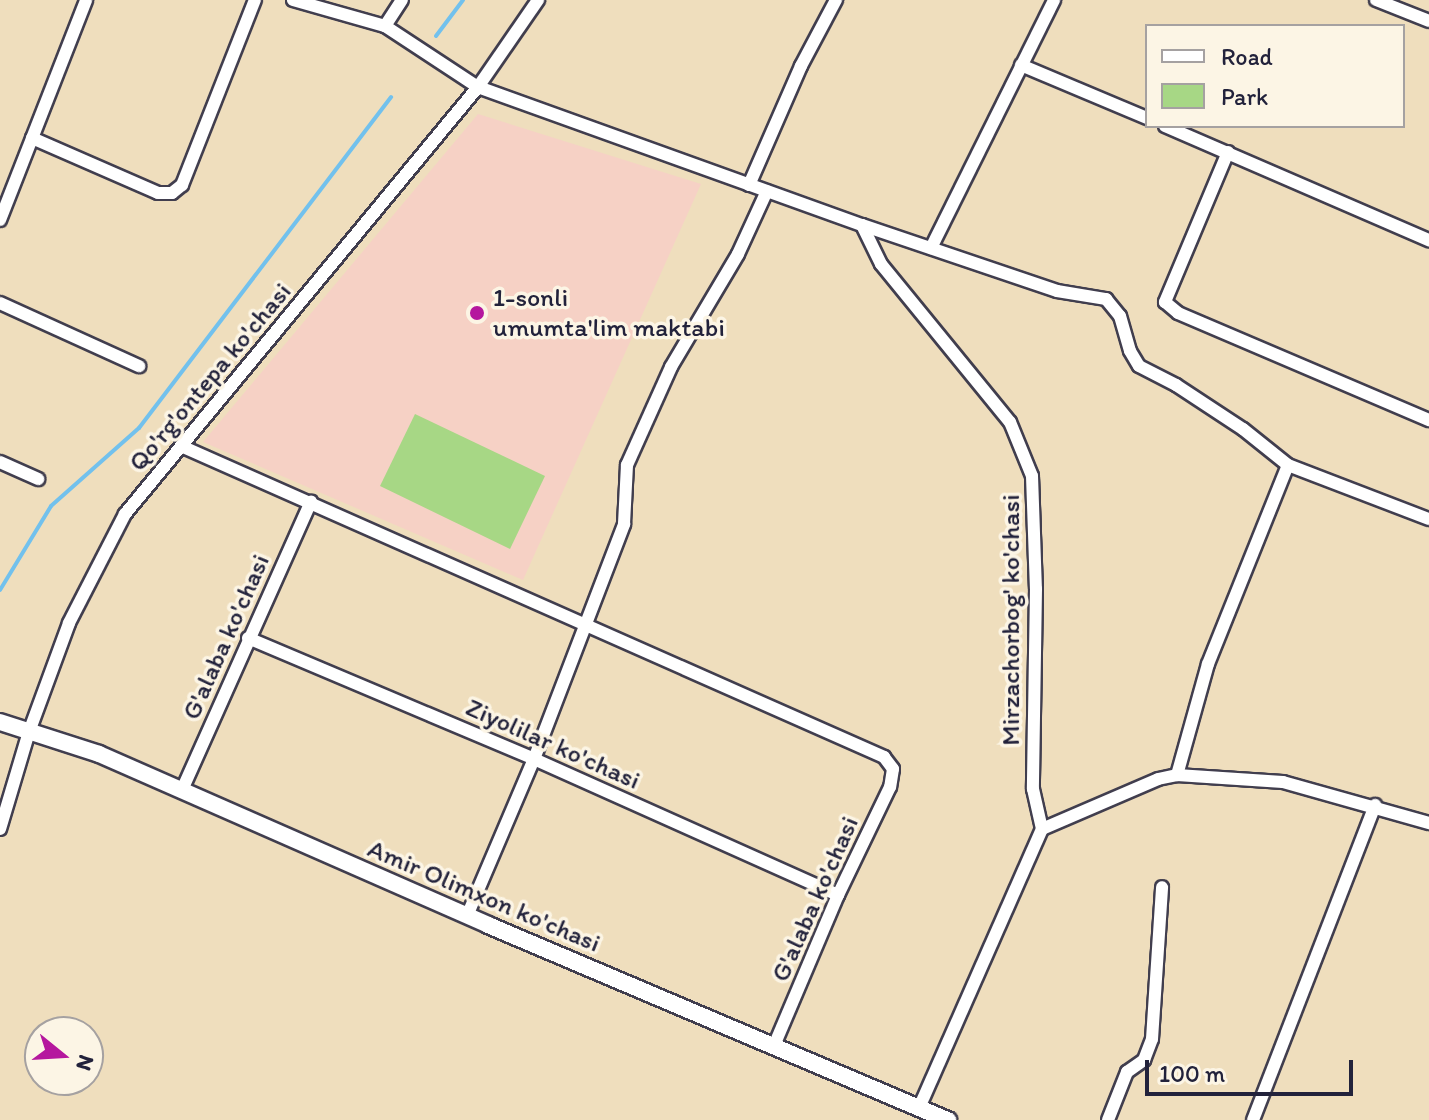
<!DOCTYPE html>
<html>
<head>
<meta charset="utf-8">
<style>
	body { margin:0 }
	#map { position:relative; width:1429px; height:1120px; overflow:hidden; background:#efdebd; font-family:Itim,sans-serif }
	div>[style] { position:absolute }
	.built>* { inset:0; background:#f6d1c5 }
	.green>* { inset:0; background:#a7d785 }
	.stream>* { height:4px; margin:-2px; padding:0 2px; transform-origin:2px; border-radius:2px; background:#72c1ed }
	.roads { filter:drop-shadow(2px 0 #413e4e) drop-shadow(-2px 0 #413e4e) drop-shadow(0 2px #413e4e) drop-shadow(0 -2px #413e4e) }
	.street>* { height:12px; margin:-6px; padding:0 6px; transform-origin:6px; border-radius:6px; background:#fff }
	.secondary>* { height:16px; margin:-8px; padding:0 8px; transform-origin:8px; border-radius:8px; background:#fff }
	.dots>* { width:22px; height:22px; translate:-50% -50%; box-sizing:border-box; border:4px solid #fcf5e5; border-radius:50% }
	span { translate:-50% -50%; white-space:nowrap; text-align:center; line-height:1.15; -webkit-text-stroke:7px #fcf5e5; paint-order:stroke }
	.poi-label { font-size:26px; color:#22223b }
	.left { translate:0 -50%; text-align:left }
	.street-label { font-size:26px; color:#22223b }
	.legend { position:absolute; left:1145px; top:24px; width:260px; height:104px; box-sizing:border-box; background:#fcf5e5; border:2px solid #a5a1a1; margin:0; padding:10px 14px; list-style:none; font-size:24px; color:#22223b }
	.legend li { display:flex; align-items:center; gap:16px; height:40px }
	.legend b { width:40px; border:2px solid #a5a1a1 }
	.north { position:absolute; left:24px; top:1016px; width:80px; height:80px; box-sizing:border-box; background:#fcf5e5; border:2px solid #a5a1a1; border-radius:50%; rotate:108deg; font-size:22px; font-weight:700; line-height:32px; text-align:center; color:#22223b }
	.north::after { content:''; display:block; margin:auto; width:28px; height:36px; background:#b5179e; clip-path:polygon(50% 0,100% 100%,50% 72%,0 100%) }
	.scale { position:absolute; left:1145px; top:1060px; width:208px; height:36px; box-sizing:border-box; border:4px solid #22223b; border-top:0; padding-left:10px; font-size:24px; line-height:28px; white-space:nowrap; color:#22223b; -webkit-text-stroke:6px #fcf5e5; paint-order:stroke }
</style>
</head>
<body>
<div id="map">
	<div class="built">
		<div style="clip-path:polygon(478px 114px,701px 184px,523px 580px,203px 442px)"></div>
	</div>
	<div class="green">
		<div style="clip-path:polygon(415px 414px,545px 476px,510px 549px,380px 486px)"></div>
	</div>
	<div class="stream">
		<div style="left:436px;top:36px;width:45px;rotate:-53.1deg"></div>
		<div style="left:0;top:590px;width:98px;rotate:-58.7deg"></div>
		<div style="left:51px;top:506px;width:118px;rotate:-41.6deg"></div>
		<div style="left:139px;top:428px;width:416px;rotate:-52.7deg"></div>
	</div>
	<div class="roads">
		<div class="street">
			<div style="left:293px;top:0;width:96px;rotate:15.8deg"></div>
			<div style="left:385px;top:26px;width:111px;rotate:33.3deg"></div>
			<div style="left:478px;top:87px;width:408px;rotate:19.8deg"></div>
			<div style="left:862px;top:225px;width:206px;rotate:18.7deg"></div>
			<div style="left:1057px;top:291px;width:50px;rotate:9.3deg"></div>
			<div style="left:1106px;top:299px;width:22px;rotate:51deg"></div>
			<div style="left:1120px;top:316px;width:36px;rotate:74deg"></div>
			<div style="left:1130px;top:351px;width:17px;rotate:59deg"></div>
			<div style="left:1139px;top:366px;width:42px;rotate:27.2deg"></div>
			<div style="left:1176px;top:385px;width:80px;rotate:33.3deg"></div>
			<div style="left:1243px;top:429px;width:58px;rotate:38.7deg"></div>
			<div style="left:1288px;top:465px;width:151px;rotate:21deg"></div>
			<div style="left:1376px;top:0;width:57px;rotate:21.6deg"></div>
			<div style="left:385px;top:26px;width:31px;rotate:-57deg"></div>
			<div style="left:1021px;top:65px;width:137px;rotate:22.8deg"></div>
			<div style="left:1165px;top:126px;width:288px;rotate:23.4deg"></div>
			<div style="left:32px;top:138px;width:137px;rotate:23.6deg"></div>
			<div style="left:158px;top:193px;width:14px"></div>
			<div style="left:172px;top:193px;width:13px;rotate:-39deg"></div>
			<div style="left:182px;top:185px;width:199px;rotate:-68.5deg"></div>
			<div style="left:1228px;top:152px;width:163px;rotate:112.8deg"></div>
			<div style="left:1165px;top:302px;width:17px;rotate:40deg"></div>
			<div style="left:1178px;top:313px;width:273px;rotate:23.1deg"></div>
			<div style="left:749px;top:185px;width:130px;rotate:-66.4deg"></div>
			<div style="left:801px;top:66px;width:75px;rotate:-62.1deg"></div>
			<div style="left:0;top:220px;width:236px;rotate:-68.6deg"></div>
			<div style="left:862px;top:225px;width:43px;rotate:64deg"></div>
			<div style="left:881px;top:264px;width:204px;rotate:50.8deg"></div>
			<div style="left:1010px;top:422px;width:58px;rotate:67.8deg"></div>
			<div style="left:1032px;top:476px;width:113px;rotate:88deg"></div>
			<div style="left:1036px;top:589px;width:200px;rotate:90.9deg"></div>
			<div style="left:1033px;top:789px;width:41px;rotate:77.3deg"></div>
			<div style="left:1042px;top:829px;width:305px;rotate:113.8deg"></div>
			<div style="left:931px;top:248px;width:277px;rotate:-63.6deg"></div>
			<div style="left:0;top:303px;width:153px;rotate:24.4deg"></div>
			<div style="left:181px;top:446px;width:769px;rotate:23.86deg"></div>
			<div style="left:884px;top:757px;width:15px;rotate:53deg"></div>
			<div style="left:893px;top:769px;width:18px;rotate:99deg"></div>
			<div style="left:890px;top:787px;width:120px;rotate:115.7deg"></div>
			<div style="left:838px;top:895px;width:164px;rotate:113deg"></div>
			<div style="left:0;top:462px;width:42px;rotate:24.1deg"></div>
			<div style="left:248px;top:638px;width:311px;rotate:22.9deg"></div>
			<div style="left:534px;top:759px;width:333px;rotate:24.1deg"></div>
			<div style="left:1177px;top:775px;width:115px;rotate:-74.4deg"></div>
			<div style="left:1208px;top:664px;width:214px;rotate:-68.1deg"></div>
			<div style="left:182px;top:790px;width:316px;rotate:-65.9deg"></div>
			<div style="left:0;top:829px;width:101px;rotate:-73.4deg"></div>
			<div style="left:29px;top:732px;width:116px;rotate:-69.8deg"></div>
			<div style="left:69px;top:623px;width:123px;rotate:-62.8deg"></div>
			<div style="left:125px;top:514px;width:554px;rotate:-50.42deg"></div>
			<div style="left:478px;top:87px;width:106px;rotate:-55.4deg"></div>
			<div style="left:1042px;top:829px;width:126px;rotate:-23.3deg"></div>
			<div style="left:1158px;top:779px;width:19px;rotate:-12deg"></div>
			<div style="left:1177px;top:775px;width:106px;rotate:3.8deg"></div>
			<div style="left:1283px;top:782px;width:152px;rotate:15.7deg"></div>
			<div style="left:467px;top:916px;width:171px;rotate:-66.9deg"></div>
			<div style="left:534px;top:759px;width:252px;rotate:-69deg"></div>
			<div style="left:624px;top:524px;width:59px;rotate:-87.1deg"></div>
			<div style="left:627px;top:465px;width:107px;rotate:-65.8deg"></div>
			<div style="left:671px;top:367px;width:131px;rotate:-59.3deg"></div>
			<div style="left:738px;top:254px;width:69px;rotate:-65.3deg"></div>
			<div style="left:1108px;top:1120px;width:52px;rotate:-68.4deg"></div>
			<div style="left:1127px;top:1072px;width:21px;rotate:-35deg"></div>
			<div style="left:1144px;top:1060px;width:22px;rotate:-69deg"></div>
			<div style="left:1152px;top:1039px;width:152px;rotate:-86.2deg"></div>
			<div style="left:1253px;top:1120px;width:338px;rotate:-68.8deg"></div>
		</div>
		<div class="secondary">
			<div style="left:0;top:722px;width:104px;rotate:17.9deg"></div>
			<div style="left:99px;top:754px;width:425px;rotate:23.7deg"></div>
			<div style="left:488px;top:925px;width:500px;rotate:23deg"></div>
		</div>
	</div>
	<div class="dots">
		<div style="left:477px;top:313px;background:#b5179e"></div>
	</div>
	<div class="poi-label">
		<span class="left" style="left:493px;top:313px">1-sonli<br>umumta'lim maktabi</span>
	</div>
	<div class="street-label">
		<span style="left:210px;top:377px;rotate:-50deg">Qo'rg'ontepa ko'chasi</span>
		<span style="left:1011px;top:620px;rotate:-90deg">Mirzachorbog' ko'chasi</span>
		<span style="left:226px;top:637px;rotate:-66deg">G'alaba ko'chasi</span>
		<span style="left:553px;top:744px;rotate:24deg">Ziyolilar ko'chasi</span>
		<span style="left:484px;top:896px;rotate:23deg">Amir Olimxon ko'chasi</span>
		<span style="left:815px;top:899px;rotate:-66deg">G'alaba ko'chasi</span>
	</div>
	<ul class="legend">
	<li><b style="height:10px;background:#fff"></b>Road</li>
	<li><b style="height:22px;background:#a7d785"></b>Park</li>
	</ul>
	<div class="north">N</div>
	<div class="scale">100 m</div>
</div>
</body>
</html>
